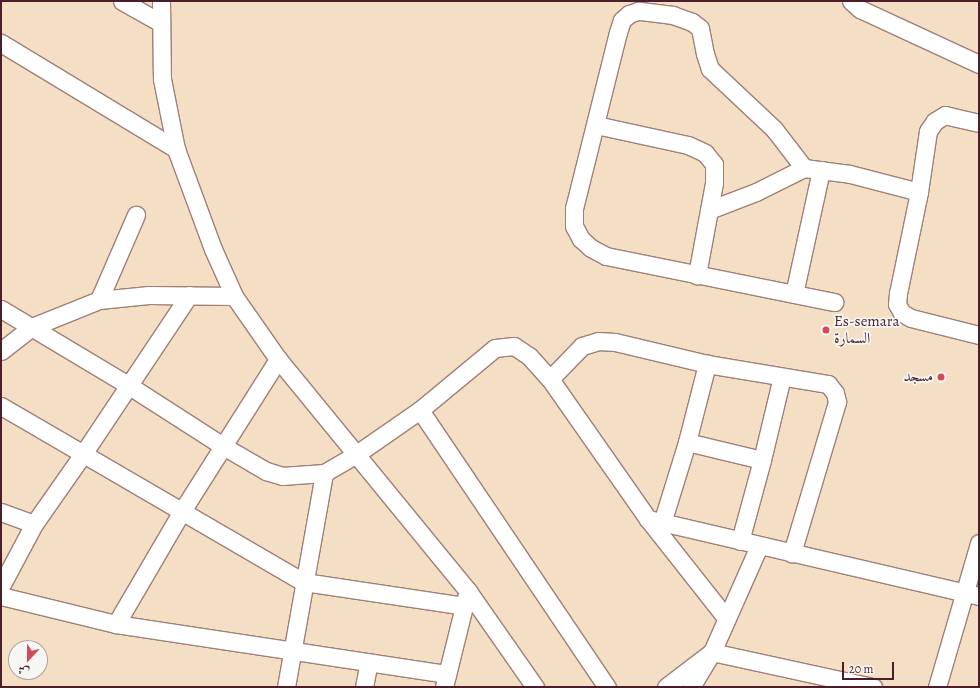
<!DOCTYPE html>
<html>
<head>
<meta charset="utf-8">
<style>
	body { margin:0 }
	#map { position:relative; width:980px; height:688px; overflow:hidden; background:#f4dfc4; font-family:Alegreya,Amiri,serif }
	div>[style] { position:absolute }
	.roads { filter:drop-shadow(1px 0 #9f7f78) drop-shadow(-1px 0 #9f7f78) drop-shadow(0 1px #9f7f78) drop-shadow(0 -1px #9f7f78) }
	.minor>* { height:17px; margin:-8.5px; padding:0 8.5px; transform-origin:8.5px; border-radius:8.5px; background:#fff }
	.dots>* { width:11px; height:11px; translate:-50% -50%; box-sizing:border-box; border:2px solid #f6f6f2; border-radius:50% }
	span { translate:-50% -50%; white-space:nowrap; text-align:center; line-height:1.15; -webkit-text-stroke:3.5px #f6f6f2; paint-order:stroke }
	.poi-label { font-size:15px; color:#4a1f2b }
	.left { translate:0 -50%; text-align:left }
	.right { translate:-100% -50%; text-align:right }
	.frame { position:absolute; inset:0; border:2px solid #4a1f2b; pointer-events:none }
	.north { position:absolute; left:8px; top:640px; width:40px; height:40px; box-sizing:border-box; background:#f6f6f2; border:1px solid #b1a0a2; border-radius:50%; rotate:202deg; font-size:11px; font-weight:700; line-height:16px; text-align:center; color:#4a1f2b }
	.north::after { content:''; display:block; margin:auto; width:14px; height:18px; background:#d1495b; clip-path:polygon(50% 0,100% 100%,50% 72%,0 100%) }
	.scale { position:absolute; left:842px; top:662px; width:52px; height:18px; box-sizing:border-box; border:2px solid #4a1f2b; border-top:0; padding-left:5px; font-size:12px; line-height:14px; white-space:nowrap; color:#4a1f2b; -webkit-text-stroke:3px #f6f6f2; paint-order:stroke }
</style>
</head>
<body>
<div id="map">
	<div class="roads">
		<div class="minor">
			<div style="left:122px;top:1px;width:45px;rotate:29.4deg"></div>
			<div style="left:161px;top:1px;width:78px;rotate:89.3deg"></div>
			<div style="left:162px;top:79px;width:71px;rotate:78.7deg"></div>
			<div style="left:176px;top:149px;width:107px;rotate:69.7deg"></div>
			<div style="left:213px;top:249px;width:51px;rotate:65.9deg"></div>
			<div style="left:234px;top:296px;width:77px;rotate:55.1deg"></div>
			<div style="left:278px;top:359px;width:300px;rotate:50.7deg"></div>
			<div style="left:468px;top:591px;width:117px;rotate:55.1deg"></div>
			<div style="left:851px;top:1px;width:12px;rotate:42deg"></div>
			<div style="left:860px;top:9px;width:131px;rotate:24.8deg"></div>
			<div style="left:1px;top:43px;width:205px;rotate:31.2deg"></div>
			<div style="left:979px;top:123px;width:35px;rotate:-167deg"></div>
			<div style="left:945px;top:115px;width:12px;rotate:149deg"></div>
			<div style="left:935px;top:121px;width:12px;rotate:125deg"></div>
			<div style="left:928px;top:131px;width:62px;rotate:98.4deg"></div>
			<div style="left:919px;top:192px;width:103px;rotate:101.7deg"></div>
			<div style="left:898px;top:293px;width:11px;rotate:95deg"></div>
			<div style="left:897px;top:304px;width:10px;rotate:61deg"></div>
			<div style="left:902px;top:313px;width:10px;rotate:29deg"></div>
			<div style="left:911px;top:318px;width:70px;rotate:14deg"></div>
			<div style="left:596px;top:125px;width:94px;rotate:12.3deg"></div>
			<div style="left:688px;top:145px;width:19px;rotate:25deg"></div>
			<div style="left:705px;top:153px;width:14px;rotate:51deg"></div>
			<div style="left:714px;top:164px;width:19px;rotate:90deg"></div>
			<div style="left:714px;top:183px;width:94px;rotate:100.5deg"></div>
			<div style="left:804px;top:168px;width:49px;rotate:-127.6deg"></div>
			<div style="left:774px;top:129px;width:88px;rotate:-136.8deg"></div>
			<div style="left:710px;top:69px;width:16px;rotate:-108deg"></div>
			<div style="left:705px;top:54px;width:26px;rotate:-101deg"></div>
			<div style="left:700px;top:28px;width:10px;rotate:-143deg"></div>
			<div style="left:692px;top:22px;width:20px;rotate:-160deg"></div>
			<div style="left:673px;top:15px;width:35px;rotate:-173deg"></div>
			<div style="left:638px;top:11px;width:9px;rotate:162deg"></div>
			<div style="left:629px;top:14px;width:9px;rotate:139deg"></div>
			<div style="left:622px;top:20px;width:13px;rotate:108deg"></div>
			<div style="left:618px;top:32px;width:181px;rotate:104deg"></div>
			<div style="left:574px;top:208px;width:18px;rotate:90deg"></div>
			<div style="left:574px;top:226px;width:15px;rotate:62deg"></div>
			<div style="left:581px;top:239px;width:13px;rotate:42deg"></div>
			<div style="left:591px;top:248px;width:17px;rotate:28deg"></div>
			<div style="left:606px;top:256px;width:233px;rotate:11.4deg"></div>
			<div style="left:709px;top:210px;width:50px;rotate:-21deg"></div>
			<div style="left:756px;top:192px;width:54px;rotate:-26.6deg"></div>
			<div style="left:804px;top:168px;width:46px;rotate:7.4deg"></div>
			<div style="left:850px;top:174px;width:71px;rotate:14.6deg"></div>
			<div style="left:794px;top:294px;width:127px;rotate:-77.7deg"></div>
			<div style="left:99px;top:300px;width:93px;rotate:-66.5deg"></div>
			<div style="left:1px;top:309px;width:148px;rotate:30.9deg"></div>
			<div style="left:128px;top:385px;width:113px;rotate:32.7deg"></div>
			<div style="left:223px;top:446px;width:50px;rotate:30.2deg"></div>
			<div style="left:266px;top:471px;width:17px;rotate:17deg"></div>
			<div style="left:282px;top:476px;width:42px;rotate:-4.1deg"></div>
			<div style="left:324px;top:473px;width:36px;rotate:-30deg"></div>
			<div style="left:355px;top:455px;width:79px;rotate:-34.7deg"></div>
			<div style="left:420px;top:410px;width:97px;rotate:-39.6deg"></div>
			<div style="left:495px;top:348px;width:19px;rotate:-6deg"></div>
			<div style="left:514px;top:346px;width:18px;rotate:34deg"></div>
			<div style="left:529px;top:356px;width:31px;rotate:48deg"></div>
			<div style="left:550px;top:379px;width:171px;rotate:55deg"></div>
			<div style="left:648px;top:519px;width:127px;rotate:51.7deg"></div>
			<div style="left:1px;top:351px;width:39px;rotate:-38deg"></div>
			<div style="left:32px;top:327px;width:72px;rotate:-21.9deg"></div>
			<div style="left:99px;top:300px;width:50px;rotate:-5.7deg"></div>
			<div style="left:149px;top:295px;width:85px;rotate:0.7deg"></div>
			<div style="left:550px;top:379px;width:46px;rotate:-45.9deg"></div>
			<div style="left:582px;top:346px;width:17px;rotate:-17deg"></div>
			<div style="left:598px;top:341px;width:17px;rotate:3deg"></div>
			<div style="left:615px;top:342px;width:95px;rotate:13.4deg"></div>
			<div style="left:707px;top:364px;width:123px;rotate:9.4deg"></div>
			<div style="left:828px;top:384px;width:11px;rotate:52deg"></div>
			<div style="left:835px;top:393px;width:9px;rotate:77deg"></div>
			<div style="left:837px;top:402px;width:158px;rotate:106.6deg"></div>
			<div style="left:1px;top:406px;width:350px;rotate:30.2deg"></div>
			<div style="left:304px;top:582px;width:162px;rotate:8.5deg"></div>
			<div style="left:420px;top:410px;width:334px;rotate:56deg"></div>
			<div style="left:687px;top:442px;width:77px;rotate:13.5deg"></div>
			<div style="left:1px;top:512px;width:35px;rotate:20deg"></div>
			<div style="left:648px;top:519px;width:340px;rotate:13.1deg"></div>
			<div style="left:662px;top:523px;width:85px;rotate:-72.8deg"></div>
			<div style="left:687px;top:442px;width:81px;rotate:-75.6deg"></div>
			<div style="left:740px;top:541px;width:84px;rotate:-74.8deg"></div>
			<div style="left:762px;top:460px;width:85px;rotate:-76.5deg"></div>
			<div style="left:1px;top:586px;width:70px;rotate:-62deg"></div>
			<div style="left:34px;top:524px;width:85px;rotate:-55deg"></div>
			<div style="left:83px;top:454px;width:191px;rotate:-56.3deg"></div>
			<div style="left:1px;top:596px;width:118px;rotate:13.7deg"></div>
			<div style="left:116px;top:624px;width:335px;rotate:8.6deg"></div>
			<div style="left:116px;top:624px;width:131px;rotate:-59.7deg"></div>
			<div style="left:182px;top:511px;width:180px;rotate:-57.7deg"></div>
			<div style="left:286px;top:687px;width:217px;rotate:-79.9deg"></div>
			<div style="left:364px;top:687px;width:25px;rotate:-79deg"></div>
			<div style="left:444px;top:687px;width:96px;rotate:-76.1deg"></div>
			<div style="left:666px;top:687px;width:58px;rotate:-37.3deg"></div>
			<div style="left:712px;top:652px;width:116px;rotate:-66.1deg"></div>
			<div style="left:691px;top:687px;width:41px;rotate:-59deg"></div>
			<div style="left:712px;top:652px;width:165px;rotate:12.3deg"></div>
			<div style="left:937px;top:687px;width:150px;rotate:-73.7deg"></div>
		</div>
	</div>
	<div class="dots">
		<div style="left:826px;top:330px;background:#d1495b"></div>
		<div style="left:941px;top:377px;background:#d1495b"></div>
	</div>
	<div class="poi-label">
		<span class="left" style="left:834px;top:330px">Es-semara<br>السمارة</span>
		<span class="right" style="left:933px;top:377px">مسجد</span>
	</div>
	<div class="frame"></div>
	<div class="north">ش</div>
	<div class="scale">20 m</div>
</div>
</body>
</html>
